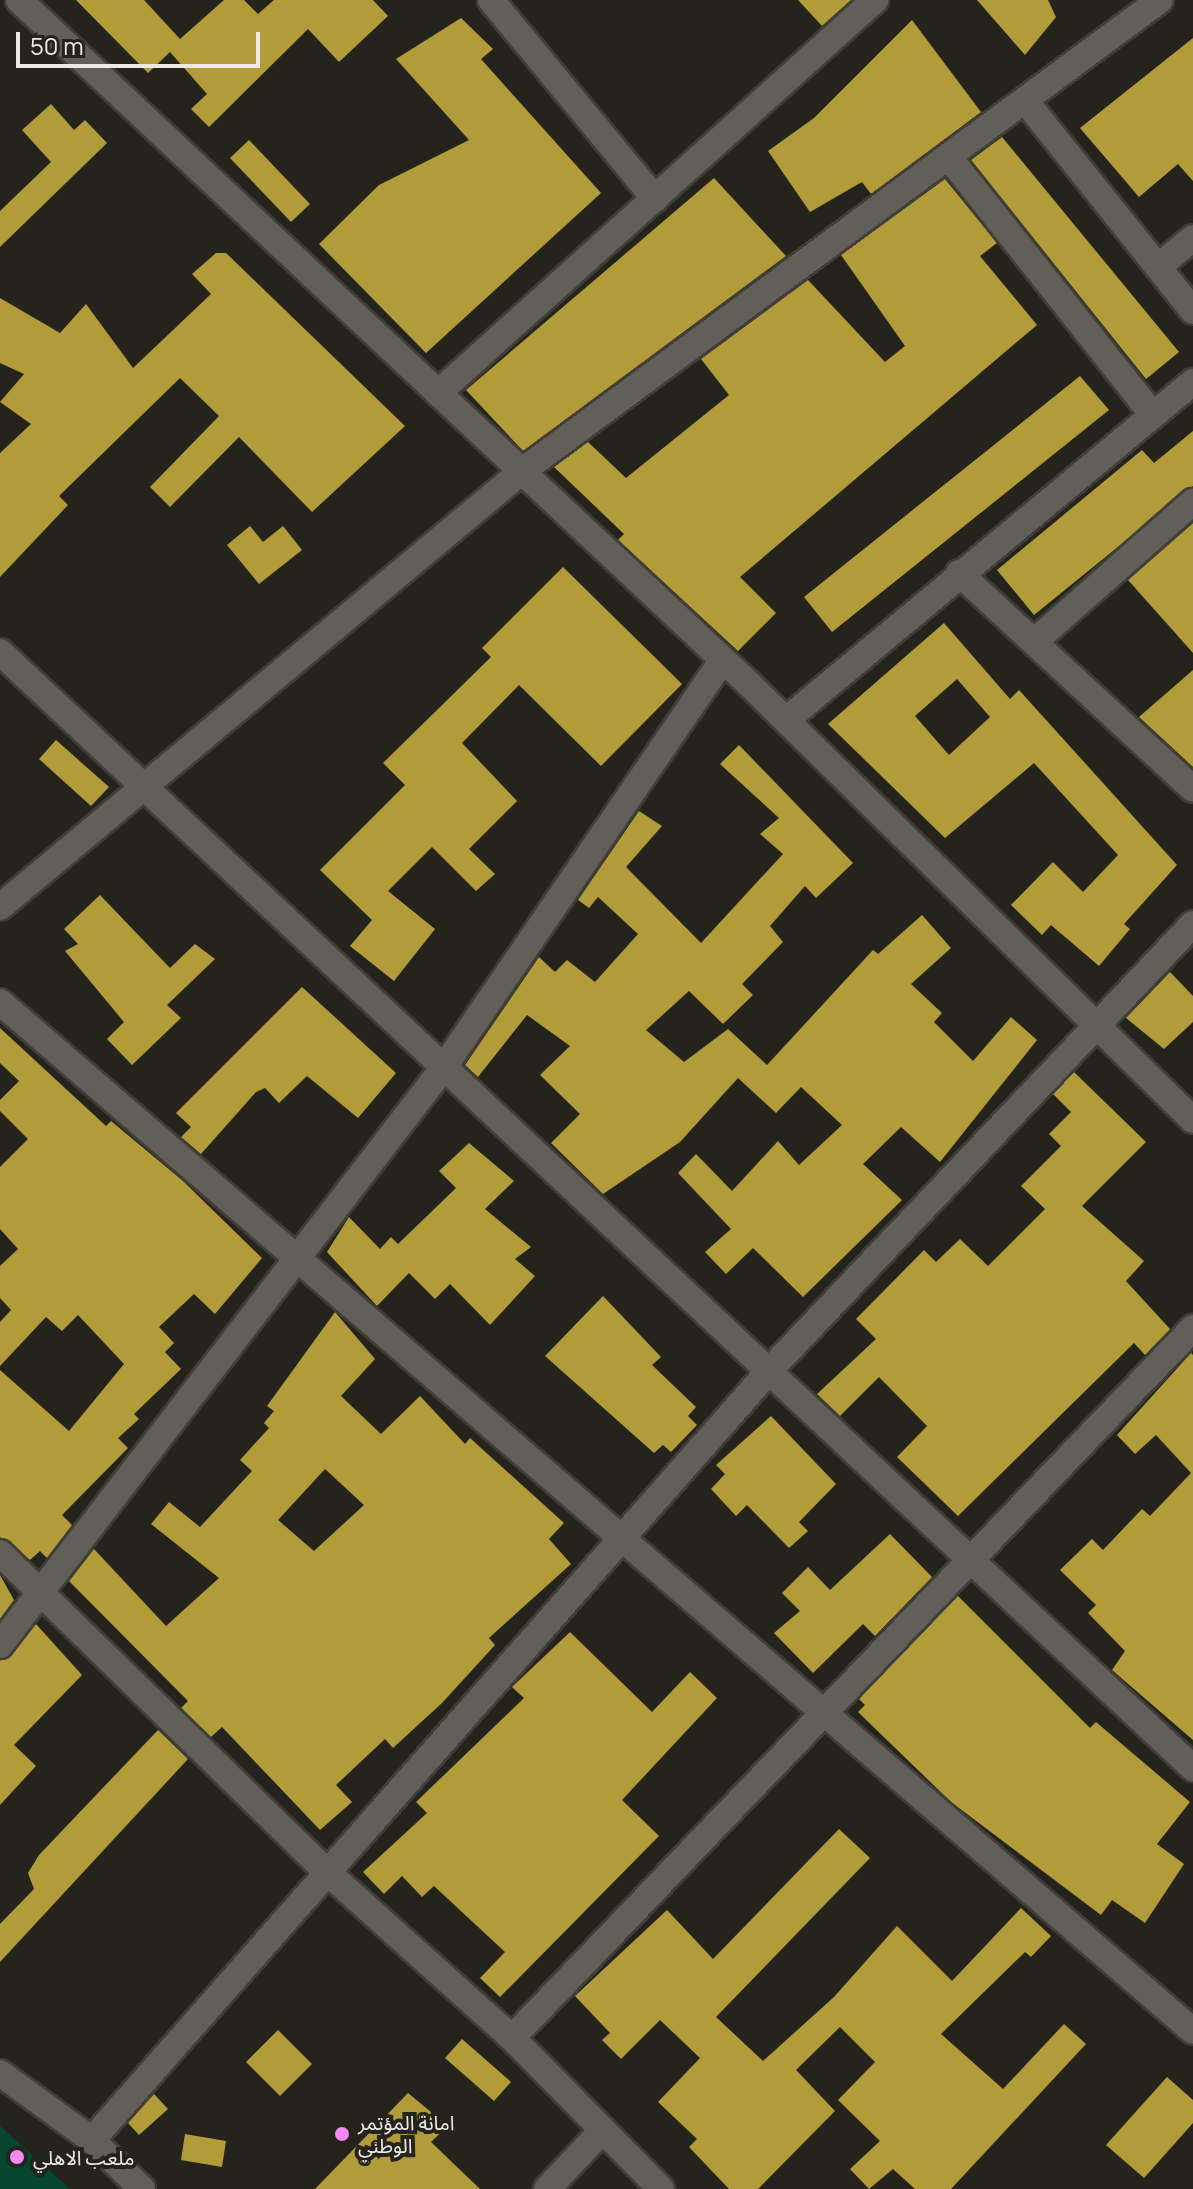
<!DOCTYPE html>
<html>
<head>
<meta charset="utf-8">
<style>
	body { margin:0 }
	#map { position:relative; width:1193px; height:2189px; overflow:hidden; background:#25241c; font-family:Manrope,"Noto Sans Arabic",sans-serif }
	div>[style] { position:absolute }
	.green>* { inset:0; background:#074731 }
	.building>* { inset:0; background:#b29c3a }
	.roads { filter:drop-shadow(2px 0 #3f3e38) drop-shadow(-2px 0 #3f3e38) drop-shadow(0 2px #3f3e38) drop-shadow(0 -2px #3f3e38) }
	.minor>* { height:26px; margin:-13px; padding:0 13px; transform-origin:13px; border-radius:13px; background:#615f57 }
	.dots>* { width:22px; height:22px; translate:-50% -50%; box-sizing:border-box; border:4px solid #25241c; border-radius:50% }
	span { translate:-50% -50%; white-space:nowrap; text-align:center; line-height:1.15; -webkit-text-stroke:8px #25241c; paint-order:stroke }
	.poi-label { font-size:20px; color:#ebeae5 }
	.left { translate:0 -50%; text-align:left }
	.scale { position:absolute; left:16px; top:32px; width:244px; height:36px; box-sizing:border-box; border:4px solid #ebeae5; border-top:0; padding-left:10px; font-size:24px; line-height:28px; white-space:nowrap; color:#ebeae5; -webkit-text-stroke:6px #25241c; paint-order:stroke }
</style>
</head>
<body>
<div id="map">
	<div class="green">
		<div style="clip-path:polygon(0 2126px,70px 2189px,0 2189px)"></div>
	</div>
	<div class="building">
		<div style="clip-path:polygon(76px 0,144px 0,180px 39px,224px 0,244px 0,258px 14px,274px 0,373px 0,388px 16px,339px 62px,308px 29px,209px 127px,191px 109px,207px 94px,170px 52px,148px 73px)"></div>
		<div style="clip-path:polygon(798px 0,851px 0,822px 26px)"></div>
		<div style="clip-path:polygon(977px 0,1048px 0,1056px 17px,1025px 55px)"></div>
		<div style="clip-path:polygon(461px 18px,493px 49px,481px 59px,601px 193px,426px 353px,319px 244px,379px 185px,469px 140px,396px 59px)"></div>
		<div style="clip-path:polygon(912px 20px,981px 112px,871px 194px,862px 182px,810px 212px,768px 151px,814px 118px)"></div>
		<div style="clip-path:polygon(1193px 38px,1193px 181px,1178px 164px,1139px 197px,1080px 128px)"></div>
		<div style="clip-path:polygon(51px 104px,74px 130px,85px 120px,107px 143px,0 247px,0 211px,51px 162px,22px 130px)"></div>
		<div style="clip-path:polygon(1002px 137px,1179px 352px,1146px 379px,971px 160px)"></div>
		<div style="clip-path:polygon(249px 140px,310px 204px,291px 222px,230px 158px)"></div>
		<div style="clip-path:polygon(714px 178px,786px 256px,523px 451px,466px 390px)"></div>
		<div style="clip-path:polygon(945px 179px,997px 243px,980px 256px,1037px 325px,740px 577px,776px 613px,738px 651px,618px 540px,624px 534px,554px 467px,588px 442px,626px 478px,729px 395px,701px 359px,808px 280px,885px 362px,905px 346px,841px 255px)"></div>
		<div style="clip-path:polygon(216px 253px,226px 253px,405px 426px,312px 512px,239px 437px,170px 507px,150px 487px,219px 416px,180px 378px,59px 496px,68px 505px,0 577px,0 453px,31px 424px,0 402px,24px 374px,0 363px,0 298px,60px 333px,86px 304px,133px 368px,211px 294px,192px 274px)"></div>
		<div style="clip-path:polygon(1080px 376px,1109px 410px,832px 632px,804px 597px)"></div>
		<div style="clip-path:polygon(1193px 431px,1193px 486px,1034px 615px,997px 570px,1142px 450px,1154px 463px)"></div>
		<div style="clip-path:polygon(1193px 523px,1193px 653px,1128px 580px)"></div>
		<div style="clip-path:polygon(250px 526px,263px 542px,283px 526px,302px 550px,259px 584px,227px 545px)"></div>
		<div style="clip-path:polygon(563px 567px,682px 684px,601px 766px,519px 685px,462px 743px,517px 801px,469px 849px,495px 874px,476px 891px,432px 847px,388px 891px,435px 929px,394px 981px,350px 946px,372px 920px,320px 870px,405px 785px,383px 763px,491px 657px,482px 648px)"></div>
		<div style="clip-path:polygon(evenodd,944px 623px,1010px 699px,1019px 690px,1177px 865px,1124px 924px,1130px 929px,1099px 966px,1051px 925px,1042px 935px,1011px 905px,1053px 862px,1083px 892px,1118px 855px,1034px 763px,945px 838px,828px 724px,944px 623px,957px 679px,990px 717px,949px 755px,915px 716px,957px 679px)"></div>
		<div style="clip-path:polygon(1193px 670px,1193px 767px,1139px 717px)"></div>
		<div style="clip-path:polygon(56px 740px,109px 787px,91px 806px,39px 759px)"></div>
		<div style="clip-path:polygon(739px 745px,853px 863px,816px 898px,805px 886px,770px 926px,783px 942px,742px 984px,753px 995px,723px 1024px,689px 991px,646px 1030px,684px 1062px,728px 1029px,767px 1065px,873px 950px,878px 954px,922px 915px,951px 948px,911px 984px,942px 1013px,934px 1022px,973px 1061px,1011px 1017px,1037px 1040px,940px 1162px,901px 1127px,863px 1164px,902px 1200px,803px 1297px,753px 1248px,726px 1274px,705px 1252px,731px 1229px,678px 1173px,696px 1154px,732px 1191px,778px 1141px,799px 1165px,842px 1125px,801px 1087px,776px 1113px,738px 1078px,680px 1142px,603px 1194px,551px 1143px,580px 1114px,540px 1075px,570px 1046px,527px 1015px,478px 1077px,465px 1065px,539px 957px,555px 972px,567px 960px,595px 982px,638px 934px,598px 897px,589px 908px,578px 900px,639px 811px,662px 826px,626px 867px,701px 943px,783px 854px,760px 834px,779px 818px,720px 764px)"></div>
		<div style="clip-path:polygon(100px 895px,170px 968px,195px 944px,215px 959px,167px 1005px,181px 1018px,132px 1065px,107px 1039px,124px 1022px,65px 951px,78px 944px,64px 929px)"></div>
		<div style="clip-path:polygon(1170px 972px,1193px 996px,1193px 1022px,1164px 1049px,1126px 1018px)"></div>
		<div style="clip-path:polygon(302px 987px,396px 1073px,358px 1118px,307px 1076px,279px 1103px,265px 1088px,256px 1092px,201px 1154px,181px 1137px,191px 1127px,176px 1113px)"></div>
		<div style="clip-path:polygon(0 1028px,106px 1126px,111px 1121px,183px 1181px,262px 1258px,215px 1314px,194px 1294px,159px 1327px,174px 1343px,165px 1352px,181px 1369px,134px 1414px,139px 1419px,118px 1438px,128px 1448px,62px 1515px,72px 1525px,47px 1558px,40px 1551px,30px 1560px,0 1537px,0 1370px,69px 1431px,124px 1364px,78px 1315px,62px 1331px,46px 1317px,0 1366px,0 1322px,11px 1310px,0 1298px,0 1266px,18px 1249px,0 1229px,0 1167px,28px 1139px,0 1111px,0 1100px,19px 1081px,0 1063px)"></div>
		<div style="clip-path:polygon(1074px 1072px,1146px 1142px,1082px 1206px,1144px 1261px,1126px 1281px,1170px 1329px,1145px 1355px,1134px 1343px,958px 1516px,897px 1457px,927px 1426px,879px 1377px,840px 1416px,817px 1394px,876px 1339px,856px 1319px,924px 1250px,936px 1262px,960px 1239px,988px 1266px,1045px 1209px,1021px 1186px,1061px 1146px,1049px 1134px,1071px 1112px,1053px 1094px)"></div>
		<div style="clip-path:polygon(469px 1143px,514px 1181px,485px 1209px,531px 1247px,515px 1259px,535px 1276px,490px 1325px,450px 1284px,435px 1299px,409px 1273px,377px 1306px,327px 1252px,349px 1217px,380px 1249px,391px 1237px,398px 1244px,456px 1188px,439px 1171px)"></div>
		<div style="clip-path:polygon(603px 1296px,661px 1357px,652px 1365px,696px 1407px,688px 1416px,697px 1425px,671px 1452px,663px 1445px,654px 1453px,545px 1356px)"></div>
		<div style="clip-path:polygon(evenodd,335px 1312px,375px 1359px,341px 1396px,381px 1434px,420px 1396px,465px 1444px,470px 1438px,564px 1523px,549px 1539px,571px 1564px,489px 1638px,495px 1645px,442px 1703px,393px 1748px,385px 1739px,336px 1785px,352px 1802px,320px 1830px,222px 1727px,211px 1737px,181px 1708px,188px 1701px,69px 1581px,94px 1549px,166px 1626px,219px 1578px,151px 1524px,169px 1502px,200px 1527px,252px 1471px,240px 1460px,269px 1428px,264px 1423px,274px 1411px,267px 1406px,335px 1312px,325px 1469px,364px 1505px,314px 1551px,278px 1520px,325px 1469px)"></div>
		<div style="clip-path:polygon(1191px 1353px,1193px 1355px,1193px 1740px,1112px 1670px,1125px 1651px,1088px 1613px,1096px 1605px,1060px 1570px,1092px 1539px,1103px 1550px,1142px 1509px,1150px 1516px,1191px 1473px,1156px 1435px,1135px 1454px,1117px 1435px)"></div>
		<div style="clip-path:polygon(771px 1416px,836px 1484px,799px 1522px,808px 1531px,789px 1548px,747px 1505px,736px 1516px,711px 1489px,725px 1474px,716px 1465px)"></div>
		<div style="clip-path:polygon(890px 1534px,932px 1577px,875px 1636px,863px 1624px,813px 1673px,774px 1633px,800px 1611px,782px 1593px,808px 1567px,830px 1590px)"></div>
		<div style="clip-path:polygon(0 1575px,14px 1600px,0 1619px)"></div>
		<div style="clip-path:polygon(958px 1596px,1090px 1728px,1096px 1722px,1190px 1802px,1157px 1844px,1184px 1864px,1145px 1923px,1112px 1900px,1101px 1915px,951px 1802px,858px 1712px,865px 1705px,859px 1699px)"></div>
		<div style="clip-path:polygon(36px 1624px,82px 1675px,14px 1745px,36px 1766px,0 1805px,0 1661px)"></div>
		<div style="clip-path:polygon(570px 1632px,652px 1712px,690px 1672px,717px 1698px,622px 1800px,659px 1836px,500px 1997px,480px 1978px,505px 1952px,434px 1886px,422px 1897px,402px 1876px,384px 1894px,363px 1872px,427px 1813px,416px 1802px,524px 1698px,512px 1687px)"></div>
		<div style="clip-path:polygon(158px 1730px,188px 1759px,0 1962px,0 1924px,34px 1889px,28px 1873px,39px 1855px)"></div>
		<div style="clip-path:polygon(839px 1829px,870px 1858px,716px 2017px,763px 2061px,834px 1997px,897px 1926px,952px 1981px,1021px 1908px,1051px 1936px,1031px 1957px,1025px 1952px,941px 2034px,1003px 2089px,1064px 2024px,1086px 2044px,951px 2189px,915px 2189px,893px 2169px,869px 2189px,850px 2169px,880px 2141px,838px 2100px,875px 2062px,840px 2027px,796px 2070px,835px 2111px,758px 2189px,729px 2189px,689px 2147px,697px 2139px,658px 2102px,700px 2058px,660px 2020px,621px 2059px,602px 2040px,610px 2033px,575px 1996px,667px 1910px,713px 1959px)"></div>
		<div style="clip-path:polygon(278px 2030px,312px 2064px,280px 2096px,246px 2062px)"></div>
		<div style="clip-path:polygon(462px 2039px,511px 2082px,494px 2101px,445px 2058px)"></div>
		<div style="clip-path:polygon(1167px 2077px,1193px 2100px,1193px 2123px,1144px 2178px,1106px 2145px)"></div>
		<div style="clip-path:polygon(408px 2093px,448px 2126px,431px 2142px,480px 2189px,315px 2189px)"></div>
		<div style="clip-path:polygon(154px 2094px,168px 2109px,139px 2135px,128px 2123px)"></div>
		<div style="clip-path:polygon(185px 2134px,226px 2141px,222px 2167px,181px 2160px)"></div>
	</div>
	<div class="roads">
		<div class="minor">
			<div style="left:19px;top:0;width:1003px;rotate:43.14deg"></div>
			<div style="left:751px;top:686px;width:619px;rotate:44.48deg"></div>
			<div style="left:491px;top:0;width:258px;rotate:50.5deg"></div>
			<div style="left:1027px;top:103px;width:266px;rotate:51.4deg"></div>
			<div style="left:951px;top:160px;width:325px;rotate:51.6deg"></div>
			<div style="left:1158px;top:267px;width:45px;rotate:-39.6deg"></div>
			<div style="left:438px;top:393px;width:588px;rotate:-41.97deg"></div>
			<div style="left:959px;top:573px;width:318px;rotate:42.7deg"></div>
			<div style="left:1034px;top:642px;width:212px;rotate:-41.4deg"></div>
			<div style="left:0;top:652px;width:1634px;rotate:43.09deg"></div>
			<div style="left:786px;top:720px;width:529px;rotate:-39.71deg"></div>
			<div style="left:0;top:907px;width:679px;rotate:-39.86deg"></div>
			<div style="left:521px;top:472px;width:794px;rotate:-36.45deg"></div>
			<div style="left:0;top:1002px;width:1575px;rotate:40.78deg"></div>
			<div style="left:0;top:1553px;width:457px;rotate:44.3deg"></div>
			<div style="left:327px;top:1872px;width:249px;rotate:41.9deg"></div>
			<div style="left:512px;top:2038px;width:212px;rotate:45.4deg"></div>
			<div style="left:0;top:1645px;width:729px;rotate:-52.47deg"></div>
			<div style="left:444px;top:1067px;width:493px;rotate:-55.6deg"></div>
			<div style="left:512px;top:2038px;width:984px;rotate:-46.19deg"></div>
			<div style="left:0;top:2073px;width:114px;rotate:36.1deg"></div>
			<div style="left:92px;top:2140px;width:70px;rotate:44.4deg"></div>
			<div style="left:92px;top:2140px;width:1025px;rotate:-48.64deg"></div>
			<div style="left:769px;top:1371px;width:616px;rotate:-46.51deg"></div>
			<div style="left:547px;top:2189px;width:79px;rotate:-46.5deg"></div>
		</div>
	</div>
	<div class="dots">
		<div style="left:342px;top:2134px;background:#f389f1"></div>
		<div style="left:17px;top:2157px;background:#f389f1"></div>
	</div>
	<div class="poi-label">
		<span class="left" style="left:358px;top:2134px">امانة المؤتمر<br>الوطني</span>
		<span class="left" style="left:33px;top:2157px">ملعب الاهلي</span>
	</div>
	<div class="scale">50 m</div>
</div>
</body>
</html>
